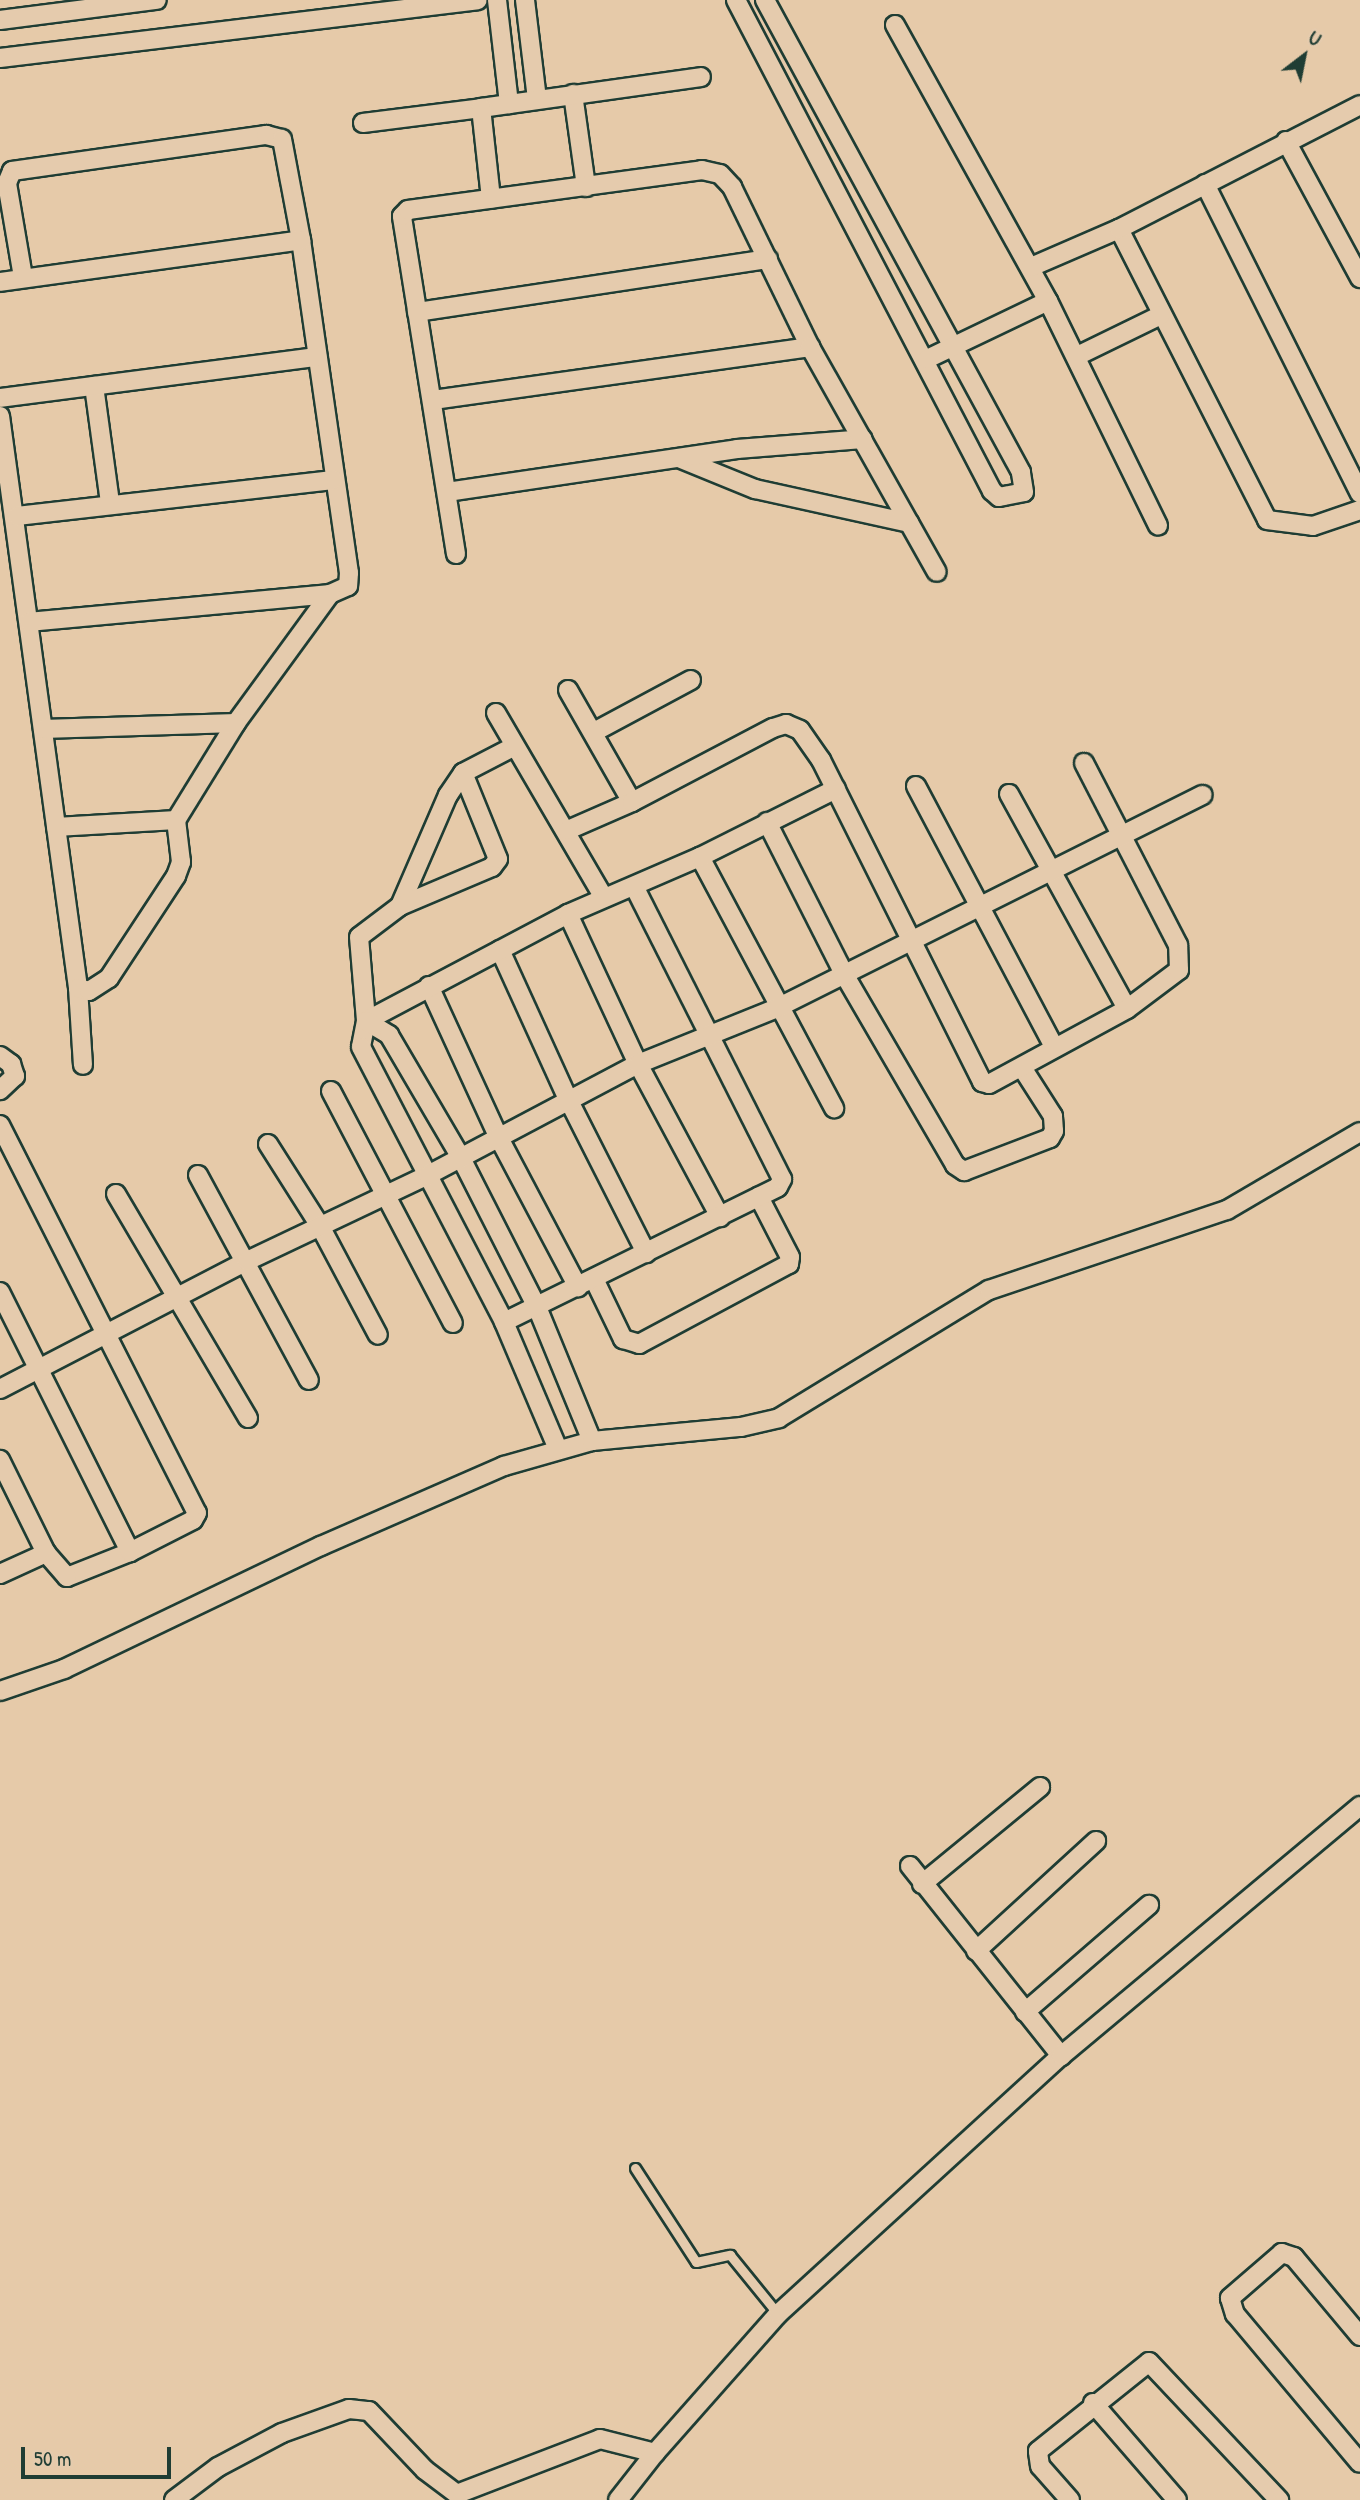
<!DOCTYPE html>
<html>
<head>
<meta charset="utf-8">
<style>
	body { margin:0 }
	#map { position:relative; width:1360px; height:2500px; overflow:hidden; background:#e6caa9; font-family:"Patrick Hand",sans-serif }
	div>[style] { position:absolute }
	.roads { filter:drop-shadow(2px 0 #1f3d34) drop-shadow(-2px 0 #1f3d34) drop-shadow(0 2px #1f3d34) drop-shadow(0 -2px #1f3d34) }
	.lane>* { height:9px; margin:-4.5px; padding:0 4.5px; transform-origin:4.5px; border-radius:4.5px; background:#e5cbad }
	.street>* { height:18px; margin:-9px; padding:0 9px; transform-origin:9px; border-radius:9px; background:#e5cbad }
	span { translate:-50% -50%; white-space:nowrap; text-align:center; line-height:1.15; -webkit-text-stroke:5px #e5cbad; paint-order:stroke }
	.north { position:absolute; left:1269px; top:21px; width:70px; height:70px; -webkit-text-stroke:5px #e5cbad; paint-order:stroke; rotate:32deg; font-size:19px; font-weight:700; line-height:28px; text-align:center; color:#1f3d34 }
	.north::after { content:''; display:block; margin:auto; width:24px; height:32px; background:#1f3d34; clip-path:polygon(50% 0,100% 100%,50% 72%,0 100%) }
	.scale { position:absolute; left:21px; top:2447px; width:150px; height:32px; box-sizing:border-box; border:4px solid #1f3d34; border-top:0; padding-left:9px; font-size:21px; line-height:24px; white-space:nowrap; color:#1f3d34; -webkit-text-stroke:5px #e5cbad; paint-order:stroke }
</style>
</head>
<body>
<div id="map">
	<div class="roads">
		<div class="lane">
			<div style="left:635px;top:2168px;width:112px;rotate:57deg"></div>
			<div style="left:696px;top:2262px;width:35px;rotate:-12deg"></div>
			<div style="left:730px;top:2255px;width:76px;rotate:50.9deg"></div>
		</div>
		<div class="street">
			<div style="left:497px;top:0;width:105px;rotate:83.4deg"></div>
			<div style="left:525px;top:0;width:100px;rotate:83.1deg"></div>
			<div style="left:736px;top:0;width:554px;rotate:62.46deg"></div>
			<div style="left:992px;top:491px;width:9px;rotate:41deg"></div>
			<div style="left:999px;top:497px;width:25px;rotate:-11deg"></div>
			<div style="left:1024px;top:492px;width:20px;rotate:-99deg"></div>
			<div style="left:1021px;top:472px;width:537px;rotate:-118.47deg"></div>
			<div style="left:0;top:20px;width:158px;rotate:-7.3deg"></div>
			<div style="left:895px;top:25px;width:316px;rotate:61deg"></div>
			<div style="left:0;top:58px;width:481px;rotate:-6.9deg"></div>
			<div style="left:573px;top:94px;width:94px;rotate:82deg"></div>
			<div style="left:481px;top:108px;width:222px;rotate:-8deg"></div>
			<div style="left:363px;top:123px;width:119px;rotate:-7.2deg"></div>
			<div style="left:481px;top:108px;width:91px;rotate:83.7deg"></div>
			<div style="left:1286px;top:141px;width:156px;rotate:61.6deg"></div>
			<div style="left:1205px;top:184px;width:346px;rotate:63.4deg"></div>
			<div style="left:1119px;top:229px;width:326px;rotate:63deg"></div>
			<div style="left:1267px;top:520px;width:46px;rotate:7.4deg"></div>
			<div style="left:1313px;top:526px;width:50px;rotate:-18.8deg"></div>
			<div style="left:1031px;top:267px;width:96px;rotate:-23.4deg"></div>
			<div style="left:1119px;top:229px;width:271px;rotate:-27.2deg"></div>
			<div style="left:23px;top:277px;width:95px;rotate:-99.7deg"></div>
			<div style="left:7px;top:183px;width:13px;rotate:-67deg"></div>
			<div style="left:12px;top:171px;width:257px;rotate:-8.1deg"></div>
			<div style="left:266px;top:135px;width:16px;rotate:14deg"></div>
			<div style="left:282px;top:139px;width:103px;rotate:79.3deg"></div>
			<div style="left:301px;top:240px;width:336px;rotate:81.8deg"></div>
			<div style="left:349px;top:573px;width:13px;rotate:94deg"></div>
			<div style="left:348px;top:586px;width:20px;rotate:156deg"></div>
			<div style="left:330px;top:594px;width:160px;rotate:126.1deg"></div>
			<div style="left:236px;top:723px;width:114px;rotate:121.7deg"></div>
			<div style="left:176px;top:820px;width:120px;rotate:176.7deg"></div>
			<div style="left:0;top:282px;width:304px;rotate:-7.9deg"></div>
			<div style="left:417px;top:312px;width:355px;rotate:-8.6deg"></div>
			<div style="left:1077px;top:356px;width:93px;rotate:-26deg"></div>
			<div style="left:927px;top:359px;width:134px;rotate:-25.6deg"></div>
			<div style="left:1048px;top:301px;width:250px;rotate:63.9deg"></div>
			<div style="left:94px;top:386px;width:118px;rotate:82.2deg"></div>
			<div style="left:0;top:398px;width:320px;rotate:-7.4deg"></div>
			<div style="left:433px;top:400px;width:381px;rotate:-8deg"></div>
			<div style="left:0;top:416px;width:577px;rotate:82.23deg"></div>
			<div style="left:78px;top:988px;width:77px;rotate:86.3deg"></div>
			<div style="left:681px;top:459px;width:80px;rotate:22.1deg"></div>
			<div style="left:755px;top:489px;width:158px;rotate:12.4deg"></div>
			<div style="left:447px;top:492px;width:293px;rotate:-8.4deg"></div>
			<div style="left:737px;top:449px;width:126px;rotate:-4.5deg"></div>
			<div style="left:17px;top:516px;width:318px;rotate:-6.5deg"></div>
			<div style="left:456px;top:554px;width:342px;rotate:-99.1deg"></div>
			<div style="left:402px;top:216px;width:8px;rotate:-45deg"></div>
			<div style="left:408px;top:210px;width:297px;rotate:-7.7deg"></div>
			<div style="left:702px;top:170px;width:18px;rotate:13deg"></div>
			<div style="left:720px;top:174px;width:18px;rotate:47deg"></div>
			<div style="left:732px;top:187px;width:178px;rotate:64deg"></div>
			<div style="left:810px;top:347px;width:258px;rotate:60.6deg"></div>
			<div style="left:29px;top:622px;width:302px;rotate:-5.3deg"></div>
			<div style="left:568px;top:690px;width:129px;rotate:60.3deg"></div>
			<div style="left:496px;top:713px;width:214px;rotate:59.7deg"></div>
			<div style="left:43px;top:729px;width:193px;rotate:-1.8deg"></div>
			<div style="left:594px;top:732px;width:110px;rotate:-28.2deg"></div>
			<div style="left:513px;top:747px;width:56px;rotate:152.5deg"></div>
			<div style="left:463px;top:773px;width:27px;rotate:124deg"></div>
			<div style="left:448px;top:795px;width:121px;rotate:113.4deg"></div>
			<div style="left:400px;top:906px;width:51px;rotate:142.9deg"></div>
			<div style="left:359px;top:937px;width:84px;rotate:85.2deg"></div>
			<div style="left:366px;top:1021px;width:26px;rotate:101deg"></div>
			<div style="left:361px;top:1047px;width:310px;rotate:62.5deg"></div>
			<div style="left:504px;top:1322px;width:138px;rotate:67deg"></div>
			<div style="left:916px;top:786px;width:295px;rotate:62.1deg"></div>
			<div style="left:1009px;top:794px;width:245px;rotate:61.2deg"></div>
			<div style="left:767px;top:822px;width:170px;rotate:63.1deg"></div>
			<div style="left:844px;top:974px;width:221px;rotate:59.8deg"></div>
			<div style="left:955px;top:1165px;width:11px;rotate:34deg"></div>
			<div style="left:964px;top:1171px;width:92px;rotate:-21deg"></div>
			<div style="left:1050px;top:1138px;width:8px;rotate:-60deg"></div>
			<div style="left:1054px;top:1131px;width:15px;rotate:-94deg"></div>
			<div style="left:1053px;top:1116px;width:56px;rotate:-122.6deg"></div>
			<div style="left:568px;top:830px;width:70px;rotate:-23.6deg"></div>
			<div style="left:632px;top:802px;width:159px;rotate:-27.7deg"></div>
			<div style="left:773px;top:728px;width:14px;rotate:-17deg"></div>
			<div style="left:786px;top:724px;width:15px;rotate:23deg"></div>
			<div style="left:800px;top:730px;width:37px;rotate:55deg"></div>
			<div style="left:821px;top:760px;width:360px;rotate:63.4deg"></div>
			<div style="left:982px;top:1082px;width:7px;rotate:16deg"></div>
			<div style="left:989px;top:1084px;width:157px;rotate:-28.5deg"></div>
			<div style="left:1127px;top:1009px;width:65px;rotate:-36.9deg"></div>
			<div style="left:1179px;top:970px;width:25px;rotate:-92deg"></div>
			<div style="left:1178px;top:945px;width:205px;rotate:-117.3deg"></div>
			<div style="left:700px;top:857px;width:285px;rotate:61.9deg"></div>
			<div style="left:400px;top:906px;width:100px;rotate:-23deg"></div>
			<div style="left:492px;top:867px;width:10px;rotate:-53deg"></div>
			<div style="left:498px;top:859px;width:93px;rotate:-112.1deg"></div>
			<div style="left:568px;top:914px;width:166px;rotate:65deg"></div>
			<div style="left:638px;top:1064px;width:174px;rotate:61.8deg"></div>
			<div style="left:500px;top:950px;width:164px;rotate:65.5deg"></div>
			<div style="left:568px;top:1099px;width:173px;rotate:63.1deg"></div>
			<div style="left:429px;top:986px;width:167px;rotate:65.3deg"></div>
			<div style="left:499px;top:1138px;width:169px;rotate:62.1deg"></div>
			<div style="left:78px;top:988px;width:11px;rotate:15deg"></div>
			<div style="left:89px;top:991px;width:24px;rotate:-33deg"></div>
			<div style="left:109px;top:978px;width:122px;rotate:-56.7deg"></div>
			<div style="left:176px;top:876px;width:15px;rotate:-70deg"></div>
			<div style="left:181px;top:862px;width:42px;rotate:-96.8deg"></div>
			<div style="left:366px;top:1021px;width:229px;rotate:-27.9deg"></div>
			<div style="left:568px;top:914px;width:144px;rotate:-23.4deg"></div>
			<div style="left:700px;top:857px;width:152px;rotate:-26.6deg"></div>
			<div style="left:366px;top:1021px;width:27px;rotate:31deg"></div>
			<div style="left:389px;top:1035px;width:140px;rotate:59.6deg"></div>
			<div style="left:460px;top:1156px;width:169px;rotate:63deg"></div>
			<div style="left:537px;top:1307px;width:145px;rotate:67.7deg"></div>
			<div style="left:0;top:1056px;width:14px;rotate:36deg"></div>
			<div style="left:11px;top:1064px;width:13px;rotate:72deg"></div>
			<div style="left:15px;top:1076px;width:21px;rotate:137deg"></div>
			<div style="left:331px;top:1091px;width:262px;rotate:62.3deg"></div>
			<div style="left:0;top:1125px;width:435px;rotate:63.1deg"></div>
			<div style="left:197px;top:1513px;width:8px;rotate:120deg"></div>
			<div style="left:193px;top:1520px;width:71px;rotate:153.1deg"></div>
			<div style="left:130px;top:1552px;width:68px;rotate:158.4deg"></div>
			<div style="left:67px;top:1577px;width:32px;rotate:-131deg"></div>
			<div style="left:46px;top:1553px;width:104px;rotate:-116.3deg"></div>
			<div style="left:268px;top:1144px;width:97px;rotate:57.6deg"></div>
			<div style="left:320px;top:1226px;width:123px;rotate:62deg"></div>
			<div style="left:198px;top:1175px;width:233px;rotate:61.6deg"></div>
			<div style="left:116px;top:1194px;width:260px;rotate:59.5deg"></div>
			<div style="left:594px;top:1279px;width:67px;rotate:64.2deg"></div>
			<div style="left:623px;top:1339px;width:17px;rotate:17deg"></div>
			<div style="left:639px;top:1344px;width:170px;rotate:-28.1deg"></div>
			<div style="left:789px;top:1264px;width:7px;rotate:-82deg"></div>
			<div style="left:790px;top:1257px;width:68px;rotate:-117.3deg"></div>
			<div style="left:0;top:1292px;width:291px;rotate:63.4deg"></div>
			<div style="left:504px;top:1322px;width:305px;rotate:-26.2deg"></div>
			<div style="left:778px;top:1187px;width:9px;rotate:-63deg"></div>
			<div style="left:782px;top:1179px;width:328px;rotate:-116.8deg"></div>
			<div style="left:0;top:1389px;width:278px;rotate:-27.4deg"></div>
			<div style="left:247px;top:1261px;width:200px;rotate:-25.4deg"></div>
			<div style="left:428px;top:1175px;width:238px;rotate:-27.9deg"></div>
			<div style="left:638px;top:1064px;width:150px;rotate:-21.9deg"></div>
			<div style="left:777px;top:1008px;width:476px;rotate:-26.6deg"></div>
			<div style="left:0;top:1574px;width:51px;rotate:-24.5deg"></div>
			<div style="left:0;top:1691px;width:68px;rotate:-19deg"></div>
			<div style="left:64px;top:1669px;width:285px;rotate:-25.6deg"></div>
			<div style="left:321px;top:1546px;width:200px;rotate:-23.6deg"></div>
			<div style="left:504px;top:1466px;width:91px;rotate:-15.9deg"></div>
			<div style="left:592px;top:1441px;width:150px;rotate:-5.4deg"></div>
			<div style="left:741px;top:1427px;width:39px;rotate:-13deg"></div>
			<div style="left:779px;top:1418px;width:246px;rotate:-31.4deg"></div>
			<div style="left:989px;top:1290px;width:251px;rotate:-18.6deg"></div>
			<div style="left:1227px;top:1210px;width:154px;rotate:-30.4deg"></div>
			<div style="left:910px;top:1866px;width:243px;rotate:51.5deg"></div>
			<div style="left:922px;top:1884px;width:153px;rotate:-39.4deg"></div>
			<div style="left:976px;top:1951px;width:163px;rotate:-42.5deg"></div>
			<div style="left:1025px;top:2012px;width:164px;rotate:-40.8deg"></div>
			<div style="left:1360px;top:2336px;width:103px;rotate:-129.9deg"></div>
			<div style="left:1294px;top:2257px;width:13px;rotate:-162deg"></div>
			<div style="left:1282px;top:2253px;width:69px;rotate:139.1deg"></div>
			<div style="left:1230px;top:2298px;width:17px;rotate:73deg"></div>
			<div style="left:1235px;top:2314px;width:194px;rotate:50deg"></div>
			<div style="left:1093px;top:2403px;width:128px;rotate:49.1deg"></div>
			<div style="left:174px;top:2500px;width:55px;rotate:-36.9deg"></div>
			<div style="left:218px;top:2467px;width:72px;rotate:-28deg"></div>
			<div style="left:282px;top:2433px;width:71px;rotate:-19.7deg"></div>
			<div style="left:349px;top:2409px;width:20px;rotate:6deg"></div>
			<div style="left:369px;top:2411px;width:81px;rotate:46.5deg"></div>
			<div style="left:425px;top:2470px;width:40px;rotate:37deg"></div>
			<div style="left:457px;top:2494px;width:153px;rotate:-21deg"></div>
			<div style="left:600px;top:2439px;width:57px;rotate:14.3deg"></div>
			<div style="left:655px;top:2453px;width:186px;rotate:-48.5deg"></div>
			<div style="left:778px;top:2314px;width:383px;rotate:-42.4deg"></div>
			<div style="left:1061px;top:2056px;width:390px;rotate:-39.9deg"></div>
			<div style="left:618px;top:2500px;width:60px;rotate:-51.8deg"></div>
			<div style="left:1070px;top:2500px;width:45px;rotate:-131.4deg"></div>
			<div style="left:1040px;top:2466px;width:15px;rotate:-98deg"></div>
			<div style="left:1038px;top:2451px;width:142px;rotate:-38.7deg"></div>
			<div style="left:1149px;top:2362px;width:190px;rotate:46.7deg"></div>
		</div>
	</div>
	<div class="north">U</div>
	<div class="scale">50 m</div>
</div>
</body>
</html>
